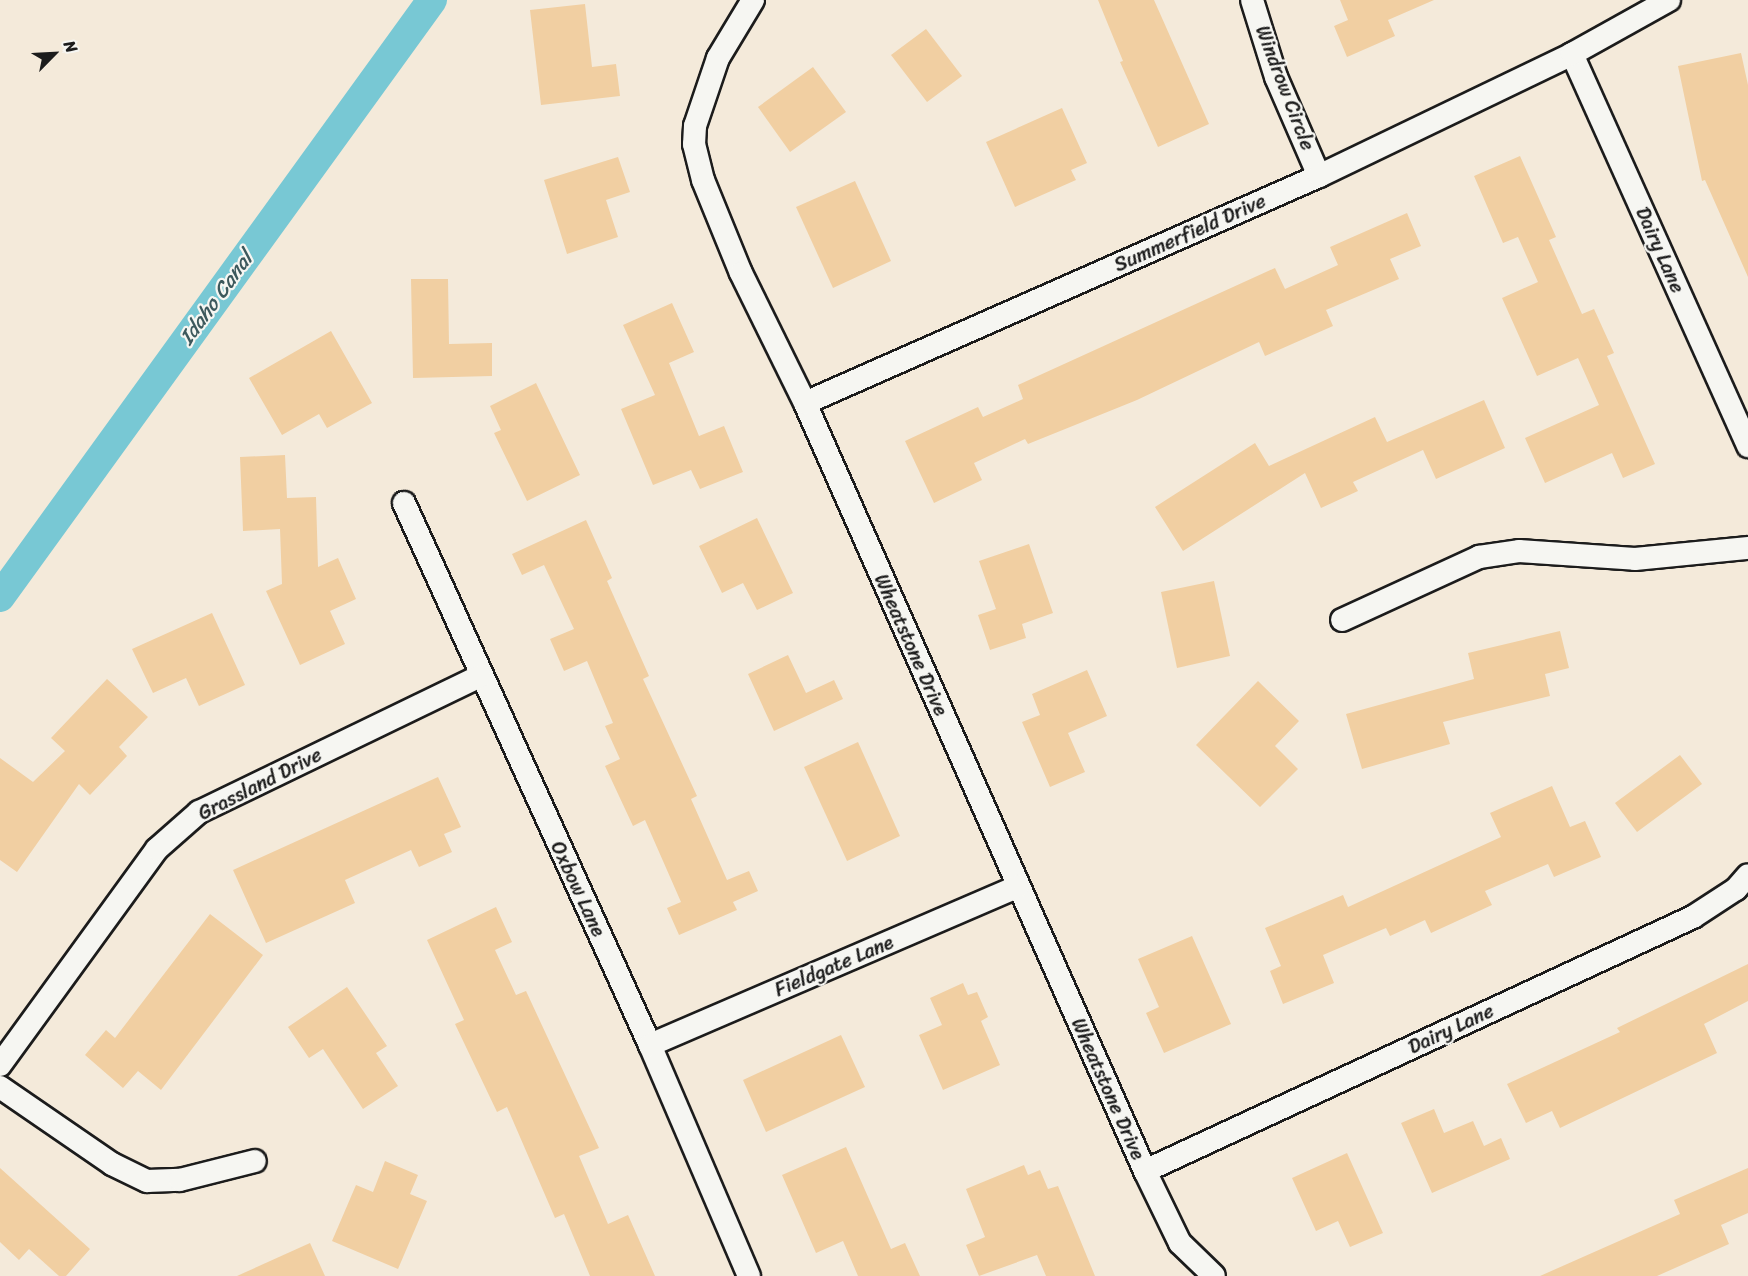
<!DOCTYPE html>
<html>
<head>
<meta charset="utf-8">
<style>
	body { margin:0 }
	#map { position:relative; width:1748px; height:1276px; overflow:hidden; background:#f4eada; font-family:Sriracha,sans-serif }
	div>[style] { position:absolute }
	.canal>* { height:30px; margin:-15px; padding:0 15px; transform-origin:15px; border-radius:15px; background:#78c8d4 }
	.building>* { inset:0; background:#f1cfa2 }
	.roads { filter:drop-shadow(2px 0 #1c1c1c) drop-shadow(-2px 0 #1c1c1c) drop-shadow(0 2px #1c1c1c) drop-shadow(0 -2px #1c1c1c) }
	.street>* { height:22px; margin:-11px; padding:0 11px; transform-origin:11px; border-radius:11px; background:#f6f6f2 }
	span { translate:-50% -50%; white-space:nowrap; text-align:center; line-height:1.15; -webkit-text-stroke:4.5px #f6f6f2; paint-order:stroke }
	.street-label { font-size:20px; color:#1c1c1c }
	.water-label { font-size:21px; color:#3c585c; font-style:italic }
	.north { position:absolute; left:24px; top:24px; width:60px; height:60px; -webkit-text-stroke:4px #f6f6f2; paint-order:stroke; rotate:66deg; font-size:16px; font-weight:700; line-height:24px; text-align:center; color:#1c1c1c }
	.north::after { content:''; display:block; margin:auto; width:21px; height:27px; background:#1c1c1c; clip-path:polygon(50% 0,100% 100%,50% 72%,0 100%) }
</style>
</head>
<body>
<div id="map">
	<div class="canal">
		<div style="left:0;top:597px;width:737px;rotate:-54.11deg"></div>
	</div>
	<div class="building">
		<div style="clip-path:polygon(1098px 0,1154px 0,1209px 124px,1158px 147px,1120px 62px,1123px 61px)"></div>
		<div style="clip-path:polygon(1340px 0,1434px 0,1388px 20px,1395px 36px,1347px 57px,1334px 26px,1348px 20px)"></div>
		<div style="clip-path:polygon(585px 4px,592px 67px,616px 64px,620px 96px,541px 105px,530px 10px)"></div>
		<div style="clip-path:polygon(926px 29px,962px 76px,927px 102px,891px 55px)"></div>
		<div style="clip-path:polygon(1741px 53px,1748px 85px,1748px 277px,1705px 180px,1702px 181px,1678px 66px)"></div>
		<div style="clip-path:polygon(813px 67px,846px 112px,790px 152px,758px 107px)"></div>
		<div style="clip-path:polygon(1062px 108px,1087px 163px,1071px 170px,1076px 180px,1015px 207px,986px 142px)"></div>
		<div style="clip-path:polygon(1520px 156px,1556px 237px,1549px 240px,1582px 314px,1594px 309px,1614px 353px,1607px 356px,1655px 464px,1623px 478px,1612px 453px,1545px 483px,1525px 438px,1599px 405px,1578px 358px,1537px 376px,1502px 298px,1538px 282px,1518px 237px,1503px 243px,1474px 176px)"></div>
		<div style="clip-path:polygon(618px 157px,630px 192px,606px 200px,618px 237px,567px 254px,544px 180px)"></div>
		<div style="clip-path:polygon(855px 181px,891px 261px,833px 288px,796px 207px)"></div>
		<div style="clip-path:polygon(1407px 213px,1421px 246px,1390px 259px,1399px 279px,1326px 310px,1333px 326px,1265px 356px,1259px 342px,1137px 400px,1028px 444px,1025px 439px,974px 463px,982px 480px,934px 503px,905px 441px,978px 407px,983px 417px,1023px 399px,1018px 385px,1275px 268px,1285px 289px,1338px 265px,1330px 247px)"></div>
		<div style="clip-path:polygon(411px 279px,448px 279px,449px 344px,492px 343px,492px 376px,413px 378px)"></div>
		<div style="clip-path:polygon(672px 303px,694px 352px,669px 363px,699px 436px,724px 426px,743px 472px,700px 489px,691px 470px,653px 485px,621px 409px,655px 395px,623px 325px)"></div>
		<div style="clip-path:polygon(331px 331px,372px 403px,327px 428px,319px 414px,282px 435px,249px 378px)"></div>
		<div style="clip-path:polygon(536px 383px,580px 475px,527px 501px,494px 433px,501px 430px,490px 406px)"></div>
		<div style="clip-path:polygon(1484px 400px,1505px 448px,1436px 479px,1423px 450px,1353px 482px,1358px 491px,1321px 508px,1305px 473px,1183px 551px,1155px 507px,1255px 443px,1269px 466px,1375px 417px,1387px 442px)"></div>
		<div style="clip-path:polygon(285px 455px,287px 498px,316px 497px,318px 567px,338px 558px,356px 599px,330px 611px,345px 644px,300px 665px,266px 591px,282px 584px,280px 529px,243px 531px,240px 457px)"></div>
		<div style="clip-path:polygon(757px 518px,793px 593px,757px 610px,743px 583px,722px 593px,699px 546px)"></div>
		<div style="clip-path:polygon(586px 520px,612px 578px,607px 581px,649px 676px,643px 679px,697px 796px,691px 799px,727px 880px,749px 871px,758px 891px,733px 902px,737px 910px,679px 935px,667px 908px,681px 902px,645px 820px,633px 826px,605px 766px,620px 759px,605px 726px,613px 723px,587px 661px,564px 671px,550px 639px,574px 629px,544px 565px,522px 575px,512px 554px)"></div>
		<div style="clip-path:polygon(1029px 544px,1053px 613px,1022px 624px,1026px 638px,990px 650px,978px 615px,996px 609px,979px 561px)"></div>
		<div style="clip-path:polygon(1214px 581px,1230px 656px,1177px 668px,1161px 592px)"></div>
		<div style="clip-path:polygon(212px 613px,245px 685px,199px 706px,186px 678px,153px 693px,132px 649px)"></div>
		<div style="clip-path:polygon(1560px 631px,1569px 668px,1545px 674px,1550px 696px,1443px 722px,1450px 744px,1362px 769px,1346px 714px,1474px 679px,1468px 653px)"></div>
		<div style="clip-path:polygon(788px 655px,806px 693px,834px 680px,843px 699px,774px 731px,748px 674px)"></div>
		<div style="clip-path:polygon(1087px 670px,1107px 716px,1068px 733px,1085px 772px,1050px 787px,1022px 722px,1040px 715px,1032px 694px)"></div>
		<div style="clip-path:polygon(107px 679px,148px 717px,119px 747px,127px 756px,90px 795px,79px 784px,17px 872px,0 860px,0 758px,33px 782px,65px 751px,51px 738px)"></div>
		<div style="clip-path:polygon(1258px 681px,1299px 721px,1275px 746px,1298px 769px,1260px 807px,1196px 745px)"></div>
		<div style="clip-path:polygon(858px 742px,900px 836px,847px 861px,804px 767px)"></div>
		<div style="clip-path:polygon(1680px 755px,1702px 784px,1637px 832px,1615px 803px)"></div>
		<div style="clip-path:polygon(438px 777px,461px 827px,444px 834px,452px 852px,419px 867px,411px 850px,345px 880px,355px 903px,266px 943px,233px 870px)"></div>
		<div style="clip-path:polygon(1552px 786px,1570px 827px,1585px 821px,1601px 857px,1554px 877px,1548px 864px,1485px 891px,1492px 905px,1431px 933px,1425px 920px,1390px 936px,1386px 928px,1323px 955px,1334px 983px,1283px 1004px,1270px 971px,1281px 966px,1265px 928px,1343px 895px,1348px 907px,1501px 837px,1490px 813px)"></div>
		<div style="clip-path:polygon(496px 907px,512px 942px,495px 950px,516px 995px,526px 991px,599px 1148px,579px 1156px,608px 1224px,628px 1215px,655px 1276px,590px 1276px,564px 1214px,555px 1218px,507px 1107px,497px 1112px,455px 1024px,464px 1020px,427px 940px)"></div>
		<div style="clip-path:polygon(210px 914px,263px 955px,161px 1090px,138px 1071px,123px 1088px,85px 1055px,106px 1030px,115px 1038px)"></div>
		<div style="clip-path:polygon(1192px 936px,1231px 1024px,1164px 1053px,1146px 1013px,1159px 1007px,1138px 959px)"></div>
		<div style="clip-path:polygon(1748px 964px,1748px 1001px,1704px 1024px,1717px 1053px,1560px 1128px,1552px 1111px,1526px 1123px,1507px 1084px,1620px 1032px,1617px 1028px)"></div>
		<div style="clip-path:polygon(963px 983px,968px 995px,977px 992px,988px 1017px,981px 1021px,1000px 1065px,943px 1090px,919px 1035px,942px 1025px,930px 998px)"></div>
		<div style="clip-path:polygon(347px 987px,387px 1046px,376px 1053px,398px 1086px,363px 1109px,323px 1049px,309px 1058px,288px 1027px)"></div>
		<div style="clip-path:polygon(841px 1035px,865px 1087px,766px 1132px,743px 1080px)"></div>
		<div style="clip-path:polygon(1434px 1109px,1444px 1133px,1473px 1121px,1484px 1146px,1501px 1138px,1510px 1159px,1432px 1193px,1401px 1123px)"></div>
		<div style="clip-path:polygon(846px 1147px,891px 1249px,905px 1243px,920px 1276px,858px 1276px,843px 1241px,816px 1253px,782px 1175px)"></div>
		<div style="clip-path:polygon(1347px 1153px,1383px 1233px,1350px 1247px,1338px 1221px,1316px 1231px,1292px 1178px)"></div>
		<div style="clip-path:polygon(385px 1161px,418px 1175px,410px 1194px,427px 1201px,398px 1269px,332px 1241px,356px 1185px,373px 1192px)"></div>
		<div style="clip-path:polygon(1024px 1165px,1028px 1175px,1040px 1170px,1048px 1189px,1058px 1186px,1095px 1276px,1046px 1276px,1037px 1255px,979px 1276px,966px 1245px,985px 1237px,966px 1189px)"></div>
		<div style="clip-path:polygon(0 1168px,90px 1249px,66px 1276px,59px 1276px,29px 1249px,19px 1260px,0 1242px)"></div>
		<div style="clip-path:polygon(1748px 1168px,1748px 1213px,1721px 1225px,1729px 1244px,1657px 1276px,1540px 1276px,1680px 1214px,1674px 1200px)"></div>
		<div style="clip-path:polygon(310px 1243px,325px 1276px,237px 1276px)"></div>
	</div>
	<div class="roads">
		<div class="street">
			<div style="left:753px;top:0;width:68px;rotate:121.1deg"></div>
			<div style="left:718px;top:58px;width:72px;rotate:108.7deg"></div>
			<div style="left:695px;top:126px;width:18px;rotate:93deg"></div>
			<div style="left:694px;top:144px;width:37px;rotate:76deg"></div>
			<div style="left:703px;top:180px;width:100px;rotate:67.8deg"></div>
			<div style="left:741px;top:273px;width:145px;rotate:63.8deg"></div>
			<div style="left:805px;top:403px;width:840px;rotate:66.12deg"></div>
			<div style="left:1145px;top:1171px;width:80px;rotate:64.1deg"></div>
			<div style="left:1180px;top:1243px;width:47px;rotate:44.1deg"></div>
			<div style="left:1252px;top:0;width:81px;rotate:72.7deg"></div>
			<div style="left:1276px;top:77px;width:108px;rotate:66.5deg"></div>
			<div style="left:1572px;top:54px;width:430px;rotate:65.8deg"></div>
			<div style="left:805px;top:403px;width:562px;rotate:-23.83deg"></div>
			<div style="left:1319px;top:176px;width:281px;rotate:-25.7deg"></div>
			<div style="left:1572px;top:54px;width:111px;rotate:-29.1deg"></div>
			<div style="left:404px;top:503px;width:595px;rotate:65.59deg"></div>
			<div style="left:650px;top:1045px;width:251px;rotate:66.8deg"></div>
			<div style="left:1342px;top:620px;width:151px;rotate:-24.7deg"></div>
			<div style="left:1479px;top:557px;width:40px;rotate:-8.5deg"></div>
			<div style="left:1519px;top:551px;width:116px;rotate:3.9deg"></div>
			<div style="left:1635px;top:559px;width:114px;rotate:-5.6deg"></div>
			<div style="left:650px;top:1045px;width:400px;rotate:-23.3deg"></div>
			<div style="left:0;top:1065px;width:267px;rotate:-54deg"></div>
			<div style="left:157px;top:849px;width:56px;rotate:-41.4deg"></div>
			<div style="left:199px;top:812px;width:312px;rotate:-25.8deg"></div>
			<div style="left:0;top:1087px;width:136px;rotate:34.5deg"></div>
			<div style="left:112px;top:1164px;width:39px;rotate:26deg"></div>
			<div style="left:147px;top:1181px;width:33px;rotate:-2deg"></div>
			<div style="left:180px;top:1180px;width:77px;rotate:-14.2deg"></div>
			<div style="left:1145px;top:1171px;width:604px;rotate:-24.87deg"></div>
			<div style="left:1693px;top:917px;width:51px;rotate:-33.1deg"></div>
			<div style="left:1736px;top:889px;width:18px;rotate:-49deg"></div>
		</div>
	</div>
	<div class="street-label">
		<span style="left:1285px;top:88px;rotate:69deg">Windrow Circle</span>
		<span style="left:1190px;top:233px;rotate:-24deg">Summerfield Drive</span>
		<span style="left:1660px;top:250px;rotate:66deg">Dairy Lane</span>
		<span style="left:911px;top:645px;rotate:66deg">Wheatstone Drive</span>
		<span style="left:260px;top:784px;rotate:-27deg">Grassland Drive</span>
		<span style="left:578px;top:889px;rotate:65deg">Oxbow Lane</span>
		<span style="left:834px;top:966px;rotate:-23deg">Fieldgate Lane</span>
		<span style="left:1451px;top:1029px;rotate:-25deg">Dairy Lane</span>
		<span style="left:1108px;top:1089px;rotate:66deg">Wheatstone Drive</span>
	</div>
	<div class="water-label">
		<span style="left:216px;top:298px;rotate:-54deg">Idaho Canal</span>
	</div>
	<div class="north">N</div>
</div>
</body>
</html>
